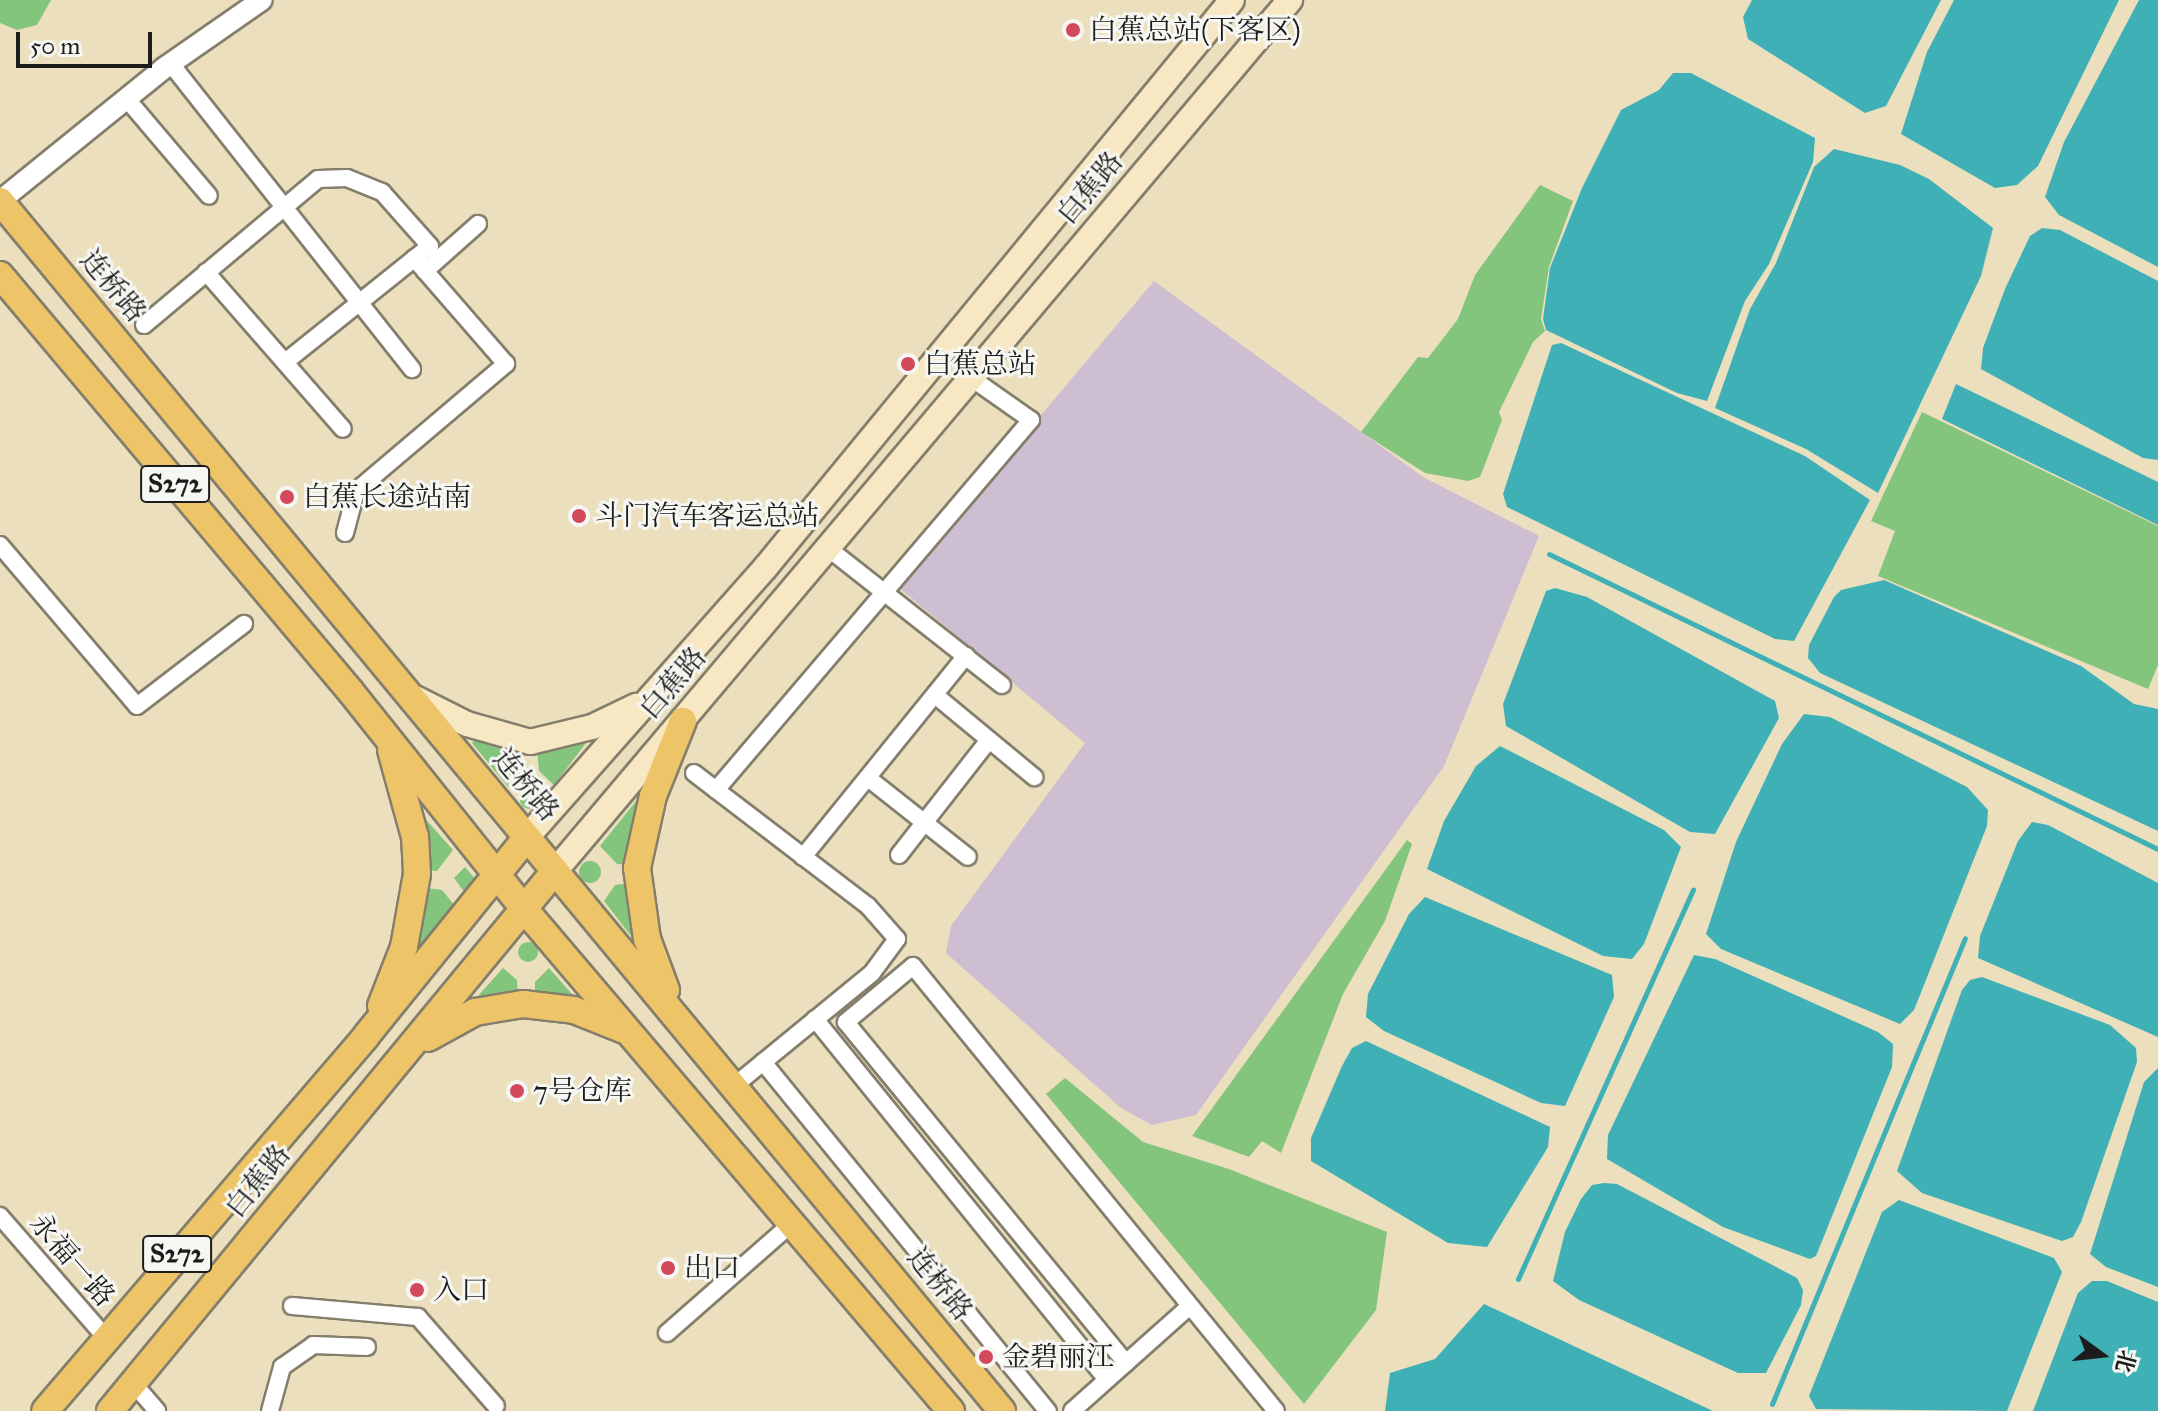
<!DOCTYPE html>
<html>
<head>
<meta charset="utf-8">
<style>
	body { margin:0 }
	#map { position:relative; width:2158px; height:1411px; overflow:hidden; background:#ecdfbd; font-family:"IM FELL Great Primer","Noto Serif SC",serif }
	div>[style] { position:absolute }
	.industrial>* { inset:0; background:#cdbed2 }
	.green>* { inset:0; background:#84c57d }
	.round { border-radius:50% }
	.water>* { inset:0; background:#3fb0b6 }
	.stream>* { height:5px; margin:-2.5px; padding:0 2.5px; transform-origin:2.5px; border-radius:2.5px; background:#3fb0b6 }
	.roads { filter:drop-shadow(2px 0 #847e6c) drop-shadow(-2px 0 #847e6c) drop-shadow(0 2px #847e6c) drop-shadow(0 -2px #847e6c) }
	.minor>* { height:16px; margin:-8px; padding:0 8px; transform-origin:8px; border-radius:8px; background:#fff }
	.tertiary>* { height:20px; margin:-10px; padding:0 10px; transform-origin:10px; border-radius:10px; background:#fff }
	.secondary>* { height:24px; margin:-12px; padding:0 12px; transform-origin:12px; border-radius:12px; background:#f8e7c3 }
	.primary>* { height:26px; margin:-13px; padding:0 13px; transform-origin:13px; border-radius:13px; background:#eec469 }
	.dots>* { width:22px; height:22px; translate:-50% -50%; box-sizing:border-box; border:4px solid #f6f6f2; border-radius:50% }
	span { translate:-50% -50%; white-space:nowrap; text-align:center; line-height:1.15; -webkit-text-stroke:6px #f6f6f2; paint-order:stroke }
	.shield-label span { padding:2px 6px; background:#f6f6f2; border:2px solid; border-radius:6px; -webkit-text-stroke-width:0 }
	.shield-label { font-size:26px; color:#1c1c1c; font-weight:700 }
	.poi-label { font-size:28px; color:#1c1c1c }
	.left { translate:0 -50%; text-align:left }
	.street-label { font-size:28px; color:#1c1c1c }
	.north { position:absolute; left:2062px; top:1315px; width:80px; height:80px; -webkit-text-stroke:6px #f6f6f2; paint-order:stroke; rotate:105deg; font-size:22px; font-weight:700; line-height:32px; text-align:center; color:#1c1c1c }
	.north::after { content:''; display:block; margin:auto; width:28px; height:36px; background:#1c1c1c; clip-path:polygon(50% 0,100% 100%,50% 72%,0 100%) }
	.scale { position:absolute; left:16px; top:32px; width:136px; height:36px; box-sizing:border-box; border:4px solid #1c1c1c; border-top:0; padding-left:10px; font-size:24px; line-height:28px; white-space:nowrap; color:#1c1c1c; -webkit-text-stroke:6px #f6f6f2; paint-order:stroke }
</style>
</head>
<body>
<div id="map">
	<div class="industrial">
		<div style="clip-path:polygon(1154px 281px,1423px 477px,1539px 536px,1444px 766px,1196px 1115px,1152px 1125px,1121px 1108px,946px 953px,951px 926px,1085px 743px,897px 586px)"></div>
	</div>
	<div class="green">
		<div style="clip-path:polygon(0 0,51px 0,37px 25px,17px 30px,0 23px)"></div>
		<div style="clip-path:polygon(1540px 185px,1573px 201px,1549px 267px,1541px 319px,1545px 331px,1533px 342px,1499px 412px,1502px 420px,1480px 477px,1468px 481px,1425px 473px,1361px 432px,1418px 357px,1428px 358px,1458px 319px,1475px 275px)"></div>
		<div style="clip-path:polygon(1922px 412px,2158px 526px,2158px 665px,2148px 689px,1878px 576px,1895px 531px,1871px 521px)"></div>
		<div style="clip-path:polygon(475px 739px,522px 750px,520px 773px,508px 787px,472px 743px)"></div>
		<div style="clip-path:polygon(589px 739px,554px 785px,539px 771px,537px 750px)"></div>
		<div class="round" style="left:520px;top:791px;width:18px;height:18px"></div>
		<div style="clip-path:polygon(641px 795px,631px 865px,617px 864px,600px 846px)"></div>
		<div style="clip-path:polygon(421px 814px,453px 850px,437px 871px,426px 870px)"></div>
		<div style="clip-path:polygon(1407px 840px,1412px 844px,1385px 921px,1343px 994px,1281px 1153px,1262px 1141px,1249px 1157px,1192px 1136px)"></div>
		<div class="round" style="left:579px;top:861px;width:22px;height:22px"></div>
		<div style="clip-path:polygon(465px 867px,476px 880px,465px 893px,454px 878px)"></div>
		<div style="clip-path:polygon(630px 883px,635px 941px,604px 901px,615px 885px)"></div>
		<div style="clip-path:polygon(427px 888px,442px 890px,456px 907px,417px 955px,411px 951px)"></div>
		<div class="round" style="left:518px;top:942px;width:20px;height:20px"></div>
		<div style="clip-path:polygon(503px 968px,517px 980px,518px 997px,470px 1005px)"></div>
		<div style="clip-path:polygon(549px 968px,579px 1002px,535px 998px,535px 982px)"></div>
		<div style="clip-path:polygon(1065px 1078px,1143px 1142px,1229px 1169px,1387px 1232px,1376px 1310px,1304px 1404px,1046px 1094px)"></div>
	</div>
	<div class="water">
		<div style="clip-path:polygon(1752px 0,1941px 0,1886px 106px,1865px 113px,1748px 39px,1743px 17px)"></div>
		<div style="clip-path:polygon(1954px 0,2119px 0,2038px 166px,2017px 185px,1995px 188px,1901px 134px,1927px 52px)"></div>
		<div style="clip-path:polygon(2139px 0,2158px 0,2158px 267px,2059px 215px,2045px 197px,2064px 142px)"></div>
		<div style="clip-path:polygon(1673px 73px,1691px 73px,1815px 138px,1813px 162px,1769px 264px,1745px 301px,1707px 401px,1677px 393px,1546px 330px,1543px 319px,1550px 268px,1582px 188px,1621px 110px,1659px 90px)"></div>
		<div style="clip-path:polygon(1834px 149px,1900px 165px,1929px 179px,1993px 228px,1981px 276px,1878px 493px,1806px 449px,1715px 408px,1750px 309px,1776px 263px,1814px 167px)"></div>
		<div style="clip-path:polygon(2042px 228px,2060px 230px,2158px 281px,2158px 460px,2143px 458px,1981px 369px,1983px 348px,2005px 289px,2030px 236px)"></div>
		<div style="clip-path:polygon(1561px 343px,1805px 456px,1870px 500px,1794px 641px,1775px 639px,1507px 507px,1503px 494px,1552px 345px)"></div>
		<div style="clip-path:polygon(1956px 384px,2158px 482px,2158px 525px,1942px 419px)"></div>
		<div style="clip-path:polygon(1884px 580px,2081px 666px,2134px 704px,2158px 709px,2158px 831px,1820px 673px,1808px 658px,1809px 645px,1834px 597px,1841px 590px)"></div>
		<div style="clip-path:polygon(1555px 588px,1587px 597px,1775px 701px,1779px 718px,1715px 834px,1690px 832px,1506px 726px,1503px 704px,1546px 591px)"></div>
		<div style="clip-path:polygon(1804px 714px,1830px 717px,1967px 787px,1988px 810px,1987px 826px,1914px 1010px,1900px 1024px,1721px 949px,1706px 934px,1736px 842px,1782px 744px)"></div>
		<div style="clip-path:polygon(1500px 746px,1664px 830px,1681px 847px,1644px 944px,1632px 959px,1603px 956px,1427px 869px,1444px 821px,1476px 766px)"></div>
		<div style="clip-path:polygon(2032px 822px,2048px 825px,2158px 883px,2158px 1037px,1978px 958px,1980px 936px,2018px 841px)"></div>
		<div style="clip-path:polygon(1425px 897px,1612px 975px,1614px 997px,1565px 1106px,1541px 1103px,1384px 1031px,1366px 1017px,1368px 994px,1409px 914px)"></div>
		<div style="clip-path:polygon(1694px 955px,1715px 959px,1878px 1032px,1893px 1044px,1892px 1067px,1816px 1256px,1810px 1259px,1723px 1227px,1607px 1159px,1608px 1135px)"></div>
		<div style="clip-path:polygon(1982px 977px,2110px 1025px,2136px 1048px,2137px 1062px,2081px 1222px,2073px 1237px,2062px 1241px,1922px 1193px,1897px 1171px,1962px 990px,1970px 980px)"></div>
		<div style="clip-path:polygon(1366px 1041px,1550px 1127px,1548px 1147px,1487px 1247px,1448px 1243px,1311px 1161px,1311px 1138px,1342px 1066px,1352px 1048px)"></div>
		<div style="clip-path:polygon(2158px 1068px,2158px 1287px,2106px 1267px,2090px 1254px,2144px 1082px)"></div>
		<div style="clip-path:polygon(1604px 1183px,1617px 1184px,1797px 1278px,1803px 1290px,1801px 1305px,1766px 1373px,1738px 1373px,1579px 1300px,1553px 1281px,1565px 1232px,1581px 1199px,1592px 1185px)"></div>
		<div style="clip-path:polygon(1899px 1200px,2054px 1258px,2062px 1272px,2007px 1411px,1816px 1409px,1809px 1396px,1882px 1212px)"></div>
		<div style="clip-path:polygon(2092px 1281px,2107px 1281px,2158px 1302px,2158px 1411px,2033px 1411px,2078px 1293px)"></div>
		<div style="clip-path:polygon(1484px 1304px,1713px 1411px,1385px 1411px,1390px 1373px,1435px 1359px)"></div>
	</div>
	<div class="stream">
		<div style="left:1549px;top:554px;width:677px;rotate:25.85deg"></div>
		<div style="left:1518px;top:1279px;width:427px;rotate:-65.8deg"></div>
		<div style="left:1772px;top:1404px;width:504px;rotate:-67.5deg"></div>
	</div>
	<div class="roads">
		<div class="minor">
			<div style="left:171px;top:64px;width:389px;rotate:51.7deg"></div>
			<div style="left:126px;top:98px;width:128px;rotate:49.7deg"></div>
			<div style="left:425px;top:271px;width:71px;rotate:-41.6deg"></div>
			<div style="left:206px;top:272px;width:208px;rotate:48.9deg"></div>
			<div style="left:144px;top:325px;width:227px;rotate:-40deg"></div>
			<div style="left:318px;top:179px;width:29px;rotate:-2deg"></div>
			<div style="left:347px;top:178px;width:38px;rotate:22deg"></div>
			<div style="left:382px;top:192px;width:72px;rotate:48.4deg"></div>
			<div style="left:430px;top:246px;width:186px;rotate:141.3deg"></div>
			<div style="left:345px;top:533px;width:43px;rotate:-75.3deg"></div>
			<div style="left:356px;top:491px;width:197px;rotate:-40.3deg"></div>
			<div style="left:506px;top:364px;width:140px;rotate:-131deg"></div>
			<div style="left:0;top:545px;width:211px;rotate:49.6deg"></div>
			<div style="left:137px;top:706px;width:135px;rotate:-37.5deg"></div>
			<div style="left:829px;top:549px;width:220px;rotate:38.2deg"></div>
			<div style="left:935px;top:695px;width:129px;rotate:39.6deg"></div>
			<div style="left:694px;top:773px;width:219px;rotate:37.4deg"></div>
			<div style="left:868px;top:906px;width:44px;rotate:48.7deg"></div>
			<div style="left:897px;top:939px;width:42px;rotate:126.3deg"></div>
			<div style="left:872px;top:973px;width:177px;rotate:140.7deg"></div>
			<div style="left:868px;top:778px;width:127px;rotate:38.3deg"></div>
			<div style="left:716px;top:790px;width:486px;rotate:-49.6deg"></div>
			<div style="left:1031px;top:420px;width:70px;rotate:-144.9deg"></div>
			<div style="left:899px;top:855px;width:146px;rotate:-52deg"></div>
			<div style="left:803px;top:857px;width:259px;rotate:-51deg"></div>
			<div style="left:815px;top:1019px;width:464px;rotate:51deg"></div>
			<div style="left:763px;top:1062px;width:451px;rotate:50.8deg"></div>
			<div style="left:0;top:1216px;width:162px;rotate:49deg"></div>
			<div style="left:292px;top:1306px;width:126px;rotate:5deg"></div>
			<div style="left:418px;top:1317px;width:118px;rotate:48.8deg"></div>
			<div style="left:667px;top:1333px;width:167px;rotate:-41.3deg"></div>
			<div style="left:1126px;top:1363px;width:441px;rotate:-129.4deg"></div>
			<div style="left:846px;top:1022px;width:87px;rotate:-39.9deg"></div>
			<div style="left:913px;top:966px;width:574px;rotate:50.79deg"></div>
			<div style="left:133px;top:1383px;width:37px;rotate:49deg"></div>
			<div style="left:270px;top:1411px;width:46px;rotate:-74.7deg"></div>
			<div style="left:282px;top:1367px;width:38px;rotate:-35deg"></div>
			<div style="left:313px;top:1345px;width:54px;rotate:2.1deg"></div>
			<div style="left:1072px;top:1411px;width:158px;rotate:-41.7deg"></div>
		</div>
		<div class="tertiary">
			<div style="left:0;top:201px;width:211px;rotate:-39deg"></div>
			<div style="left:164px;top:68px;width:119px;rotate:-34.8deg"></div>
		</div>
		<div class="secondary">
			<div style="left:413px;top:697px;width:60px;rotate:26.6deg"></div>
			<div style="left:467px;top:724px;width:66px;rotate:15.9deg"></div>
			<div style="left:530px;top:742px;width:64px;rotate:-13.6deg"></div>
			<div style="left:592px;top:727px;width:49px;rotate:-25.5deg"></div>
			<div style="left:527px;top:837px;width:359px;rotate:-48.5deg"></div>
			<div style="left:765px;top:568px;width:735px;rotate:-50.57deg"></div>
			<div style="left:555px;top:871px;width:1140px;rotate:-49.84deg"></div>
		</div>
		<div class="primary">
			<div style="left:0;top:201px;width:1571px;rotate:50.37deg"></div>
			<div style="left:0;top:275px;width:545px;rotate:49.91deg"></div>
			<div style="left:351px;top:692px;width:279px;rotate:51.4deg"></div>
			<div style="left:525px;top:910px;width:658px;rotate:49.63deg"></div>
			<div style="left:666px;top:990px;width:54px;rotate:-110.4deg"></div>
			<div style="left:647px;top:939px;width:72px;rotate:-98deg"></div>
			<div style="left:637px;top:868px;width:74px;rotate:-77.5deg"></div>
			<div style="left:653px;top:796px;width:81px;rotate:-68.2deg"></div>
			<div style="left:381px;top:1006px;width:63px;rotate:-68.7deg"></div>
			<div style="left:404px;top:947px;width:74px;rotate:-79.9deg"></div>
			<div style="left:417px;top:874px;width:37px;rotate:-93deg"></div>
			<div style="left:415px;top:837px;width:90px;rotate:-105.4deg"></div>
			<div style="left:428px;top:1038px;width:54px;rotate:-29deg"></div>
			<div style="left:475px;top:1012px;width:49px;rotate:-9.5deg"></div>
			<div style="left:523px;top:1004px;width:51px;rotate:6.7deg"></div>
			<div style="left:574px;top:1010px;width:54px;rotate:21.8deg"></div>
			<div style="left:45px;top:1411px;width:494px;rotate:-49.4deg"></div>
			<div style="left:366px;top:1036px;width:256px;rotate:-51deg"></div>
			<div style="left:110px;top:1411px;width:700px;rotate:-50.51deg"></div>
		</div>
	</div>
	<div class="dots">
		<div style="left:1073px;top:30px;background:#d1495b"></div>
		<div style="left:908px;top:364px;background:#d1495b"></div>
		<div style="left:287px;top:497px;background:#d1495b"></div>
		<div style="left:579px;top:516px;background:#d1495b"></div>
		<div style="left:517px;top:1091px;background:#d1495b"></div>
		<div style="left:668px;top:1268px;background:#d1495b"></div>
		<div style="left:417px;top:1290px;background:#d1495b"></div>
		<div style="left:986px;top:1357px;background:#d1495b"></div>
	</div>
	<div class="shield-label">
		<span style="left:175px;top:484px">S272</span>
		<span style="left:177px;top:1254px">S272</span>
	</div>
	<div class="poi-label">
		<span class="left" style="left:1089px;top:30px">白蕉总站(下客区)</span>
		<span class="left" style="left:924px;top:364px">白蕉总站</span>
		<span class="left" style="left:303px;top:497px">白蕉长途站南</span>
		<span class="left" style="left:595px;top:516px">斗门汽车客运总站</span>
		<span class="left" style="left:533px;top:1091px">7号仓库</span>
		<span class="left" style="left:684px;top:1268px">出口</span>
		<span class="left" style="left:433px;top:1290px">入口</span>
		<span class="left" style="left:1002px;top:1357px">金碧丽江</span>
	</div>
	<div class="street-label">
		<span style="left:1090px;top:188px;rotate:-50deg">白蕉路</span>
		<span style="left:113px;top:286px;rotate:50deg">连桥路</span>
		<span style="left:673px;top:683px;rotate:-49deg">白蕉路</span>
		<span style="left:526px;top:785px;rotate:50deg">连桥路</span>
		<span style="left:258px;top:1181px;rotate:-51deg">白蕉路</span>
		<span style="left:72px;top:1260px;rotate:49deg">永福一路</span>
		<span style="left:940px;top:1284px;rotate:51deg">连桥路</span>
	</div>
	<div class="north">北</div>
	<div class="scale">50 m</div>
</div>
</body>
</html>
